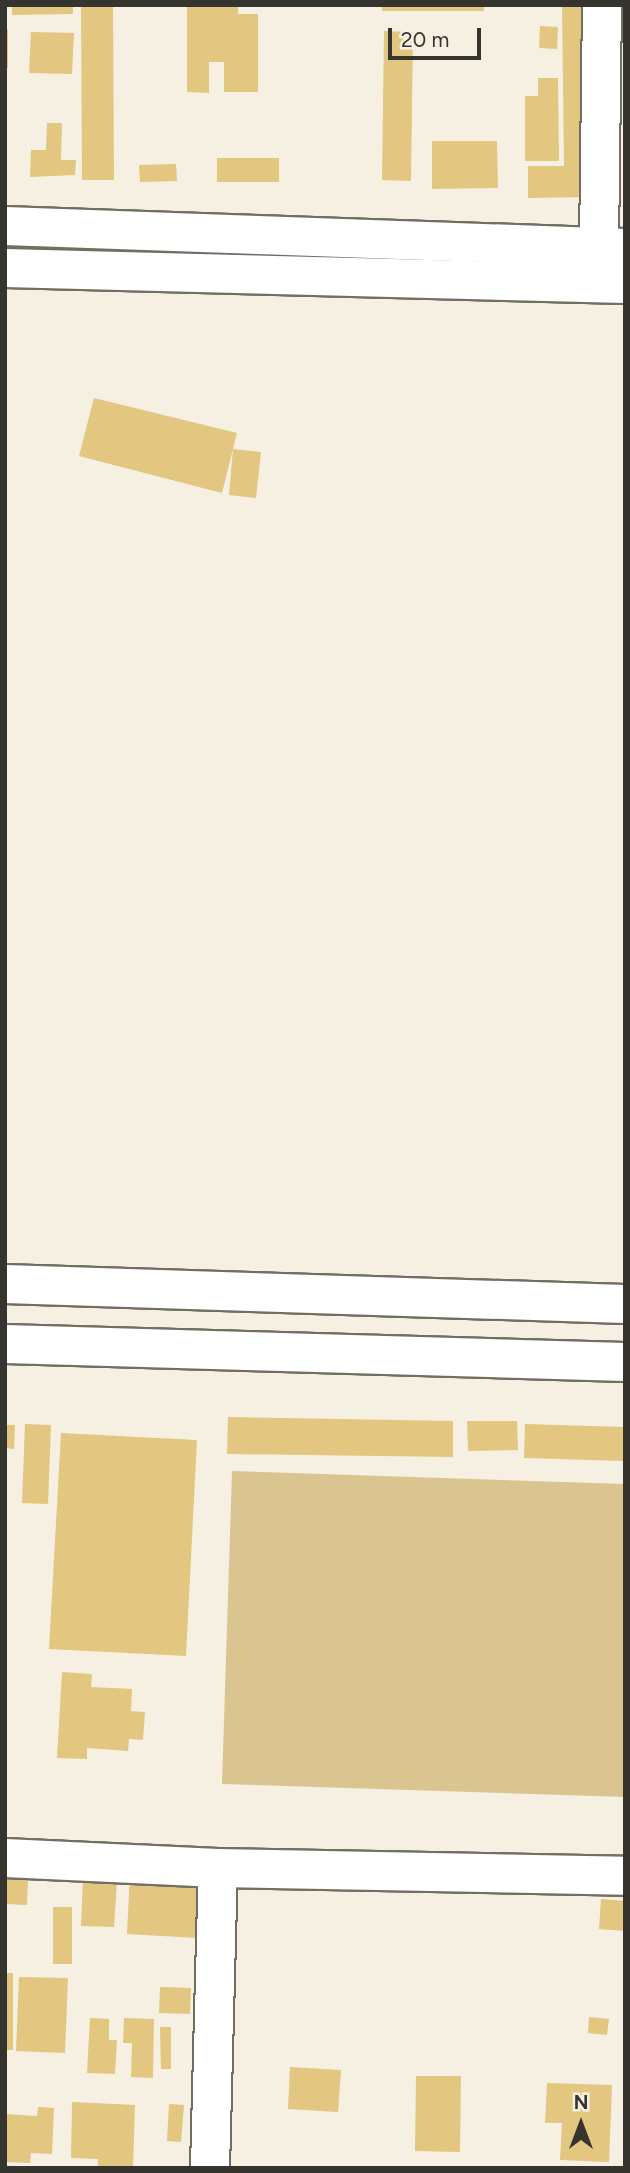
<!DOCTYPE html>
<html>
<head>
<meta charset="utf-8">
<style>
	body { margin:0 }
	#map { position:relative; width:630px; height:2173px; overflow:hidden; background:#f5f0e2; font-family:Figtree,sans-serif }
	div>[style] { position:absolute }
	.green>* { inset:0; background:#dac591 }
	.building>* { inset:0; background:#e3c67f }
	.roads { filter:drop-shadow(2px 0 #726e62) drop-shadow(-2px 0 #726e62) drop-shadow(0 2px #726e62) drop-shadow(0 -2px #726e62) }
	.minor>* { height:38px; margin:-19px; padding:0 19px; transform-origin:19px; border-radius:19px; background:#fff }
	.major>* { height:38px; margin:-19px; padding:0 19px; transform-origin:19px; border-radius:19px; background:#fff }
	span { translate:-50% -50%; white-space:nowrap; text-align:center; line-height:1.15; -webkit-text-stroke:7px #f5f0e2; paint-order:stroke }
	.frame { position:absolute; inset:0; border:7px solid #36342f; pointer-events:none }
	.north { position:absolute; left:546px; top:2089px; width:70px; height:70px; -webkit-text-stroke:5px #f5f0e2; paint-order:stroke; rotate:0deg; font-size:19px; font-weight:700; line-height:28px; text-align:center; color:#36342f }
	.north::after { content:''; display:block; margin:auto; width:24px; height:32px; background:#36342f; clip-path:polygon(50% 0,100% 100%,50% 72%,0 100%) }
	.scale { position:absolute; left:388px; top:28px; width:93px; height:32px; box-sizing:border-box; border:4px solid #36342f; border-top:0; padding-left:9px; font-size:21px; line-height:24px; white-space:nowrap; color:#36342f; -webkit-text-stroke:5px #f5f0e2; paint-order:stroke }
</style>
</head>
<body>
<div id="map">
	<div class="green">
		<div style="clip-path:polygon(232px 1471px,625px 1484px,625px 1797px,222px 1784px)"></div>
	</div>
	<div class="building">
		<div style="clip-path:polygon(12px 5px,73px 5px,73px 14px,12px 15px)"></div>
		<div style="clip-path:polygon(81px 5px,113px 5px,114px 180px,82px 180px)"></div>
		<div style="clip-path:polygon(187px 5px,238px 5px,238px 14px,258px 14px,258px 92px,224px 92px,224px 62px,209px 62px,209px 93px,187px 92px)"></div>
		<div style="clip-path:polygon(382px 5px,484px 5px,484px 11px,382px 11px)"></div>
		<div style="clip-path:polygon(562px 5px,588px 5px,589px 197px,528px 198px,528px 166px,564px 166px)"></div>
		<div style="clip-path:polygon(540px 26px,558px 27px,557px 49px,539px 48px)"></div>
		<div style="clip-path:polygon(5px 29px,8px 29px,8px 68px,5px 68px)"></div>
		<div style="clip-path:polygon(384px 31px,413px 32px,411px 181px,382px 180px)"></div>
		<div style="clip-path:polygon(31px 32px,74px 33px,72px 74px,29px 73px)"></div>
		<div style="clip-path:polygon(538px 78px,558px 78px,559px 161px,525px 161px,525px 96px,538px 96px)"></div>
		<div style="clip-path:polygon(47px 123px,62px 123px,61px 160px,76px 160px,75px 175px,30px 177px,31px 150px,46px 150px)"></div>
		<div style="clip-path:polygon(432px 141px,497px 141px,498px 188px,432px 189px)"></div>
		<div style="clip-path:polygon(217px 158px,279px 158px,279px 182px,217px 182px)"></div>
		<div style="clip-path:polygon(176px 164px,177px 181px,140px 182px,139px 165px)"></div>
		<div style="clip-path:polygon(94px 398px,237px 433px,222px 493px,79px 456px)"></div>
		<div style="clip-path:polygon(233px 449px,261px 452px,256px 498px,229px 495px)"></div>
		<div style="clip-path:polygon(228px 1417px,453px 1421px,453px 1457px,227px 1454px)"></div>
		<div style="clip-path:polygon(467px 1421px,517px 1421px,518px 1450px,468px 1451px)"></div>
		<div style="clip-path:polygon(25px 1424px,51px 1425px,48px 1504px,22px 1503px)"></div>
		<div style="clip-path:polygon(525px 1424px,625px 1427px,625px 1461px,524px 1458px)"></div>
		<div style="clip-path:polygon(5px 1425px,15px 1425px,14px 1449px,5px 1448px)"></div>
		<div style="clip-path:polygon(61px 1433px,197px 1440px,186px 1656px,49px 1649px)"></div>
		<div style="clip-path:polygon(62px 1672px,92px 1674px,91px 1687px,132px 1689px,131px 1711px,145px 1712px,143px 1740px,129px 1739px,128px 1751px,87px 1748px,87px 1759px,57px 1758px)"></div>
		<div style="clip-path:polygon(130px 1873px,200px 1877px,197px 1938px,127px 1934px)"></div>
		<div style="clip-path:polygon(5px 1877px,28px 1878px,27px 1905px,5px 1904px)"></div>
		<div style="clip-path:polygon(83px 1879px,117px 1880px,114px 1927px,81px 1926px)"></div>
		<div style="clip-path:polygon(601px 1899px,625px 1901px,625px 1931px,599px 1929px)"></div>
		<div style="clip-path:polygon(53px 1907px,72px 1907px,72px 1964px,53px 1964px)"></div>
		<div style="clip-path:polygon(5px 1973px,13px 1973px,13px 2050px,5px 2050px)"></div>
		<div style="clip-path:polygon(19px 1977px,68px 1978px,65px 2053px,16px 2051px)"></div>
		<div style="clip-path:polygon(160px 1987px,191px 1988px,190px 2014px,159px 2013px)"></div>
		<div style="clip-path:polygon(589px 2017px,609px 2019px,607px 2035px,588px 2033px)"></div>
		<div style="clip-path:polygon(90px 2018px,109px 2019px,109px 2040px,117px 2040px,115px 2074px,87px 2073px)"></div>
		<div style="clip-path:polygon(124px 2018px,154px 2019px,153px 2078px,131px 2077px,132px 2043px,123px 2043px)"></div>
		<div style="clip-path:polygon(160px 2027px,171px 2027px,171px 2069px,161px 2069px)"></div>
		<div style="clip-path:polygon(290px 2067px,341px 2070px,338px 2112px,288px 2109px)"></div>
		<div style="clip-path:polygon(416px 2076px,461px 2076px,460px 2152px,415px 2151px)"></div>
		<div style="clip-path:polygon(547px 2083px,612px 2085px,609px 2162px,560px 2160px,562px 2123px,545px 2123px)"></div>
		<div style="clip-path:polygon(72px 2102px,135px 2105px,133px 2168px,98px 2168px,98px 2159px,71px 2158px)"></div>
		<div style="clip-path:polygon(169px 2104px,184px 2105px,181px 2142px,167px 2141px)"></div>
		<div style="clip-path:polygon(38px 2107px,54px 2108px,52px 2154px,31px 2153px,30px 2163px,5px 2162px,5px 2114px,37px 2116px)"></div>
	</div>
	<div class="roads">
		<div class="minor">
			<div style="left:599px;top:247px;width:242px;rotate:-89.3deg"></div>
			<div style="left:5px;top:1284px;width:620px;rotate:1.85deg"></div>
			<div style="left:5px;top:1344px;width:620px;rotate:1.66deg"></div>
			<div style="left:5px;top:1858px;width:213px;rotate:2.7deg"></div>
			<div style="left:218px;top:1868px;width:407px;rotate:1.1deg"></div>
			<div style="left:210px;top:2168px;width:300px;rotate:-88.5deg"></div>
		</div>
		<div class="major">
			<div style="left:5px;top:226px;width:620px;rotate:2.03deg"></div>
			<div style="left:5px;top:268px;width:620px;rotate:1.48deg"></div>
		</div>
	</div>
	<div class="frame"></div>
	<div class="north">N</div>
	<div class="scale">20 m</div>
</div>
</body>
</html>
